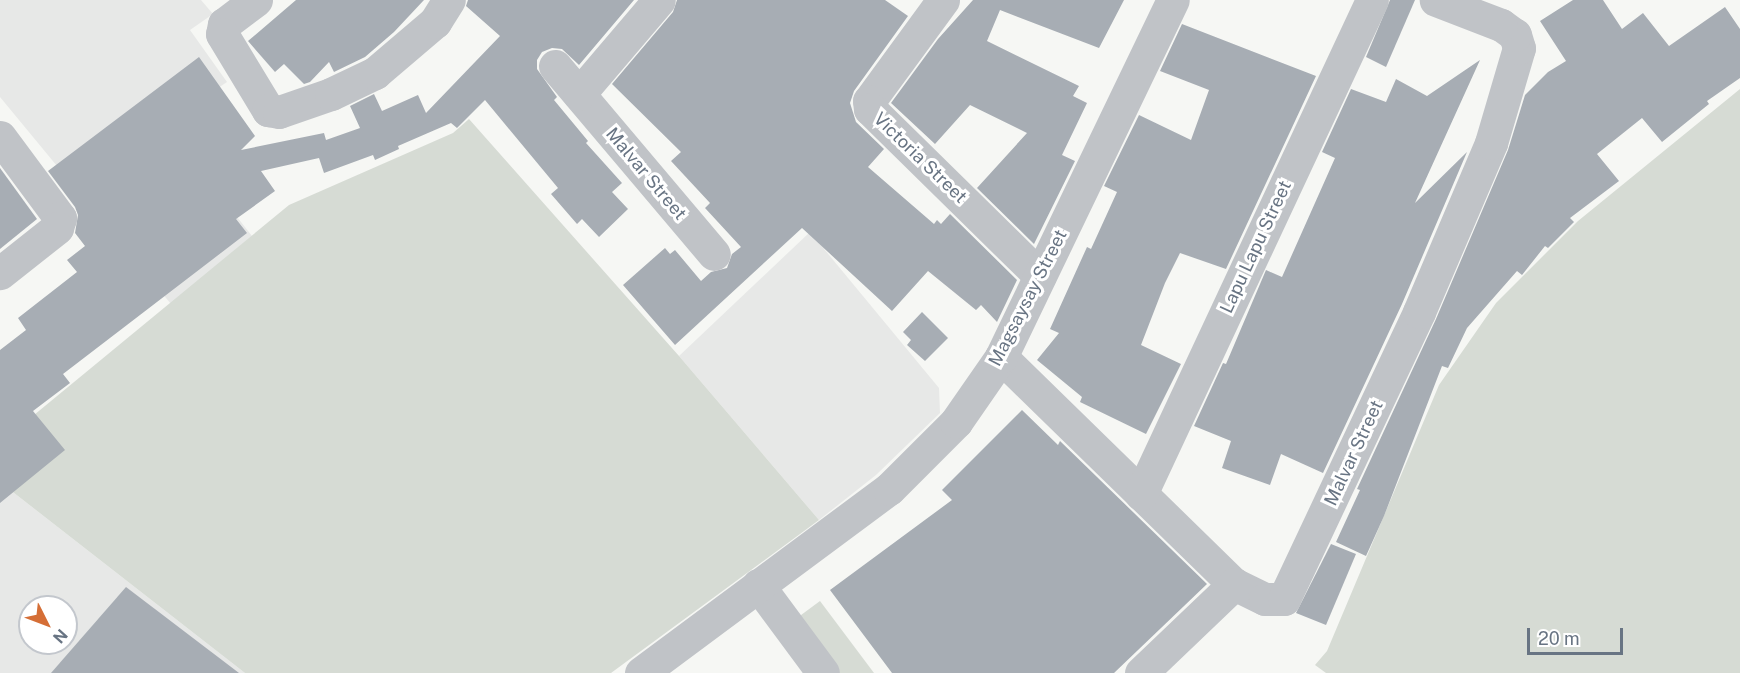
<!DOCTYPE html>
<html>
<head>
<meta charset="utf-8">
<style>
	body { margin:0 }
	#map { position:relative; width:1740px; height:673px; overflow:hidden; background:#f6f7f4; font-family:"Public Sans",sans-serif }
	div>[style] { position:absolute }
	.built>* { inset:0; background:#e7e8e7 }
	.green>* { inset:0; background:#d6dbd4 }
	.building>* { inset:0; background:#a7adb4 }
	.minor>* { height:33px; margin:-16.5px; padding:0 16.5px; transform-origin:16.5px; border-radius:16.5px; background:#c0c3c7 }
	span { translate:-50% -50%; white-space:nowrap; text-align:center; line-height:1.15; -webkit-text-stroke:6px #fff; paint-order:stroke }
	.street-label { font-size:18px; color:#687483 }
	.north { position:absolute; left:18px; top:595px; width:60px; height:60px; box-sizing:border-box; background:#fff; border:2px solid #c3c7cd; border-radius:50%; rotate:132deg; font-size:16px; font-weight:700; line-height:24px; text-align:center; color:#687483 }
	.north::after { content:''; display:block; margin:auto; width:21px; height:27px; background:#d56e36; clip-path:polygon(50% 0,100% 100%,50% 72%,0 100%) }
	.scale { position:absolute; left:1527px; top:628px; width:96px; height:27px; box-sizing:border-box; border:3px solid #687483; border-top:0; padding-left:8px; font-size:18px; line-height:21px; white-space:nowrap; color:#687483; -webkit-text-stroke:4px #fff; paint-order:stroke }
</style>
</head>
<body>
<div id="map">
	<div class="built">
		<div style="clip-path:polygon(0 0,201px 0,213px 14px,190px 30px,227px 82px,164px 124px,252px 236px,171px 304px,0 97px)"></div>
		<div style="clip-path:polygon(810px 232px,939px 388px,940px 413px,876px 475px,819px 520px,679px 356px)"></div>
		<div style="clip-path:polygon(evenodd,0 482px,245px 673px,0 673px,0 482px,30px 607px,66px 607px,66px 643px,30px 643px,30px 607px)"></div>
	</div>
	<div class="green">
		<div style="clip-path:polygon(1740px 89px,1740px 673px,1326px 673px,1315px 665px,1327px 651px,1439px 385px,1496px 303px,1578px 221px)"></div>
		<div style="clip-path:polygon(469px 119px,679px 356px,819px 520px,611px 673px,245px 673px,0 482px,0 443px,289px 205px,453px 133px)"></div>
		<div style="clip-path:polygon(820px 601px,874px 673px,808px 673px,778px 632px)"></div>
	</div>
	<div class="building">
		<div style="clip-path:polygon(296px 0,424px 0,394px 32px,365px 57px,334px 72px,329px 62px,310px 82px,304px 84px,284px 64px,275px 72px,248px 41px)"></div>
		<div style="clip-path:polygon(468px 0,634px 0,579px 65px,562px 49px,552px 48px,542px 52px,537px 60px,537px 69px,557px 97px,554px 100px,588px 141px,586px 143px,622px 183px,612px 192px,628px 209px,599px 237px,582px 219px,577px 224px,551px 194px,558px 188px,485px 100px,457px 128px,451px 123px,398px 146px,399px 149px,375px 160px,373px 155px,324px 173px,319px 158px,261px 171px,275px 191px,236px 219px,247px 233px,63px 374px,70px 383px,33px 411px,65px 450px,0 503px,0 350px,26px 330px,18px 318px,77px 272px,67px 260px,85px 246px,75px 233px,78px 215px,75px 207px,48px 171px,199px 57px,255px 136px,241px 150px,324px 133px,326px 140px,360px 128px,350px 106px,374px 94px,382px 111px,418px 95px,426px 113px,500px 36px,466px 6px)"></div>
		<div style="clip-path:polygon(677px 0,885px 0,908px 16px,854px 91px,850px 103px,856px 122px,884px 149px,868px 167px,934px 224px,937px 220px,941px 224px,950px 214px,1017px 280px,997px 322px,981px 305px,976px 310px,928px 271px,892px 311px,802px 228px,675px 345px,623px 285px,665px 248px,670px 254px,675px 250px,701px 281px,711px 272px,727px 268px,732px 254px,741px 247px,705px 208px,710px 203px,671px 161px,681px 152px,612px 84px,673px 12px)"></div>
		<div style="clip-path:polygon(973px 0,1124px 0,1099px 48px,1000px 10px,987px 41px,1079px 86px,1073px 96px,1087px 103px,1062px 155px,1075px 161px,1034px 244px,977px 188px,1027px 133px,970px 105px,935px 144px,891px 103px,938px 39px)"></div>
		<div style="clip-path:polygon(1390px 0,1415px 0,1386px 67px,1366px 57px)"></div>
		<div style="clip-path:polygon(1573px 0,1603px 0,1622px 29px,1643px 13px,1669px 46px,1725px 7px,1740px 29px,1740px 78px,1707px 101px,1709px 104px,1662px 142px,1642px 118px,1597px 154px,1619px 181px,1570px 218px,1574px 222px,1548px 248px,1545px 246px,1522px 275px,1517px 271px,1467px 328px,1448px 368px,1442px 366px,1384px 516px,1366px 556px,1336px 542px,1360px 490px,1357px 489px,1436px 319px,1508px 150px,1525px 95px,1548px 72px,1566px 61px,1540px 21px)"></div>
		<div style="clip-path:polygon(1182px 24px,1316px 76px,1226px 269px,1180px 253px,1165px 283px,1141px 345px,1181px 364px,1146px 434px,1080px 402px,1082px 397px,1037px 360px,1059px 333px,1050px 329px,1087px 247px,1091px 249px,1117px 192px,1104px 186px,1139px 115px,1191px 140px,1209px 90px,1160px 71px)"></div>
		<div style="clip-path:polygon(1480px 60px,1415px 203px,1467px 152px,1402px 304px,1323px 473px,1281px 454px,1270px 485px,1222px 468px,1231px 441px,1194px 426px,1223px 363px,1226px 364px,1266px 270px,1282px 277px,1335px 158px,1322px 152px,1351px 89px,1386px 102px,1396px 79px,1427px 96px)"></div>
		<div style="clip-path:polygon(0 168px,37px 219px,0 249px)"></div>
		<div style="clip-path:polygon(922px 312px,948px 338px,925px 361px,907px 345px,911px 340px,903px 332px)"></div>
		<div style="clip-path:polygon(1022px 410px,1058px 445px,1060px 441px,1207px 584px,1114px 673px,892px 673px,830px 590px,952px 500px,942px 490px)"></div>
		<div style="clip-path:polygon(1331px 544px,1356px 554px,1326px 625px,1296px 613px)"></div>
		<div style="clip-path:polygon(126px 587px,239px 673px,51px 673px)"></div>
	</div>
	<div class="minor">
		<div style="left:256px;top:0;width:40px;rotate:143deg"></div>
		<div style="left:224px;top:24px;width:10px;rotate:101deg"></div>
		<div style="left:222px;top:34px;width:89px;rotate:58.8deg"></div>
		<div style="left:268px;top:110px;width:11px;rotate:10deg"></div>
		<div style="left:279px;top:112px;width:55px;rotate:-19.1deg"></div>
		<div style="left:331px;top:94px;width:49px;rotate:-25.5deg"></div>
		<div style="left:375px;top:73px;width:79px;rotate:-40.4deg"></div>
		<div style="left:435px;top:22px;width:26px;rotate:-58deg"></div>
		<div style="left:943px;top:0;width:125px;rotate:126.2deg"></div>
		<div style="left:869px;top:101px;width:8px;rotate:83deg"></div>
		<div style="left:870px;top:109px;width:238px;rotate:44.5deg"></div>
		<div style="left:555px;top:66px;width:246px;rotate:49.8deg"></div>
		<div style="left:579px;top:94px;width:123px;rotate:-49.6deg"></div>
		<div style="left:0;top:137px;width:101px;rotate:53.5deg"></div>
		<div style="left:60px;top:218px;width:10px;rotate:107deg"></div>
		<div style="left:57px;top:228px;width:73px;rotate:141.7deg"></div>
		<div style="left:1001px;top:357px;width:325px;rotate:44.3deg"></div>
		<div style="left:1234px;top:584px;width:34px;rotate:26deg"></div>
		<div style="left:1265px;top:599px;width:19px"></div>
		<div style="left:1284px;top:599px;width:317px;rotate:-64.8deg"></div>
		<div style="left:1419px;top:312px;width:184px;rotate:-66.9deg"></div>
		<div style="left:1491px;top:143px;width:99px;rotate:-73.6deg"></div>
		<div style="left:1519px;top:48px;width:14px;rotate:-107deg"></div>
		<div style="left:1515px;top:35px;width:17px;rotate:-144deg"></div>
		<div style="left:1501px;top:25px;width:70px;rotate:-159deg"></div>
		<div style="left:1141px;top:494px;width:545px;rotate:-64.94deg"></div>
		<div style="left:758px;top:585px;width:109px;rotate:53.5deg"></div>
		<div style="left:641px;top:673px;width:309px;rotate:-36.6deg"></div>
		<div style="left:889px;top:489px;width:95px;rotate:-45deg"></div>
		<div style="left:956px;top:422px;width:79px;rotate:-55.3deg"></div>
		<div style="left:1001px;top:357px;width:396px;rotate:-64.3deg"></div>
		<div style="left:1141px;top:673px;width:129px;rotate:-43.7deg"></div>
	</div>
	<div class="street-label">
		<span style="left:920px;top:158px;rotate:44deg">Victoria Street</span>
		<span style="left:646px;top:174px;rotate:50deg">Malvar Street</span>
		<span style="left:1256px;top:247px;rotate:-65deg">Lapu Lapu Street</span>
		<span style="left:1028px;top:298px;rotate:-63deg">Magsaysay Street</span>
		<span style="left:1354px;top:453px;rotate:-65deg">Malvar Street</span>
	</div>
	<div class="north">N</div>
	<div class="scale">20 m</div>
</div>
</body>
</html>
